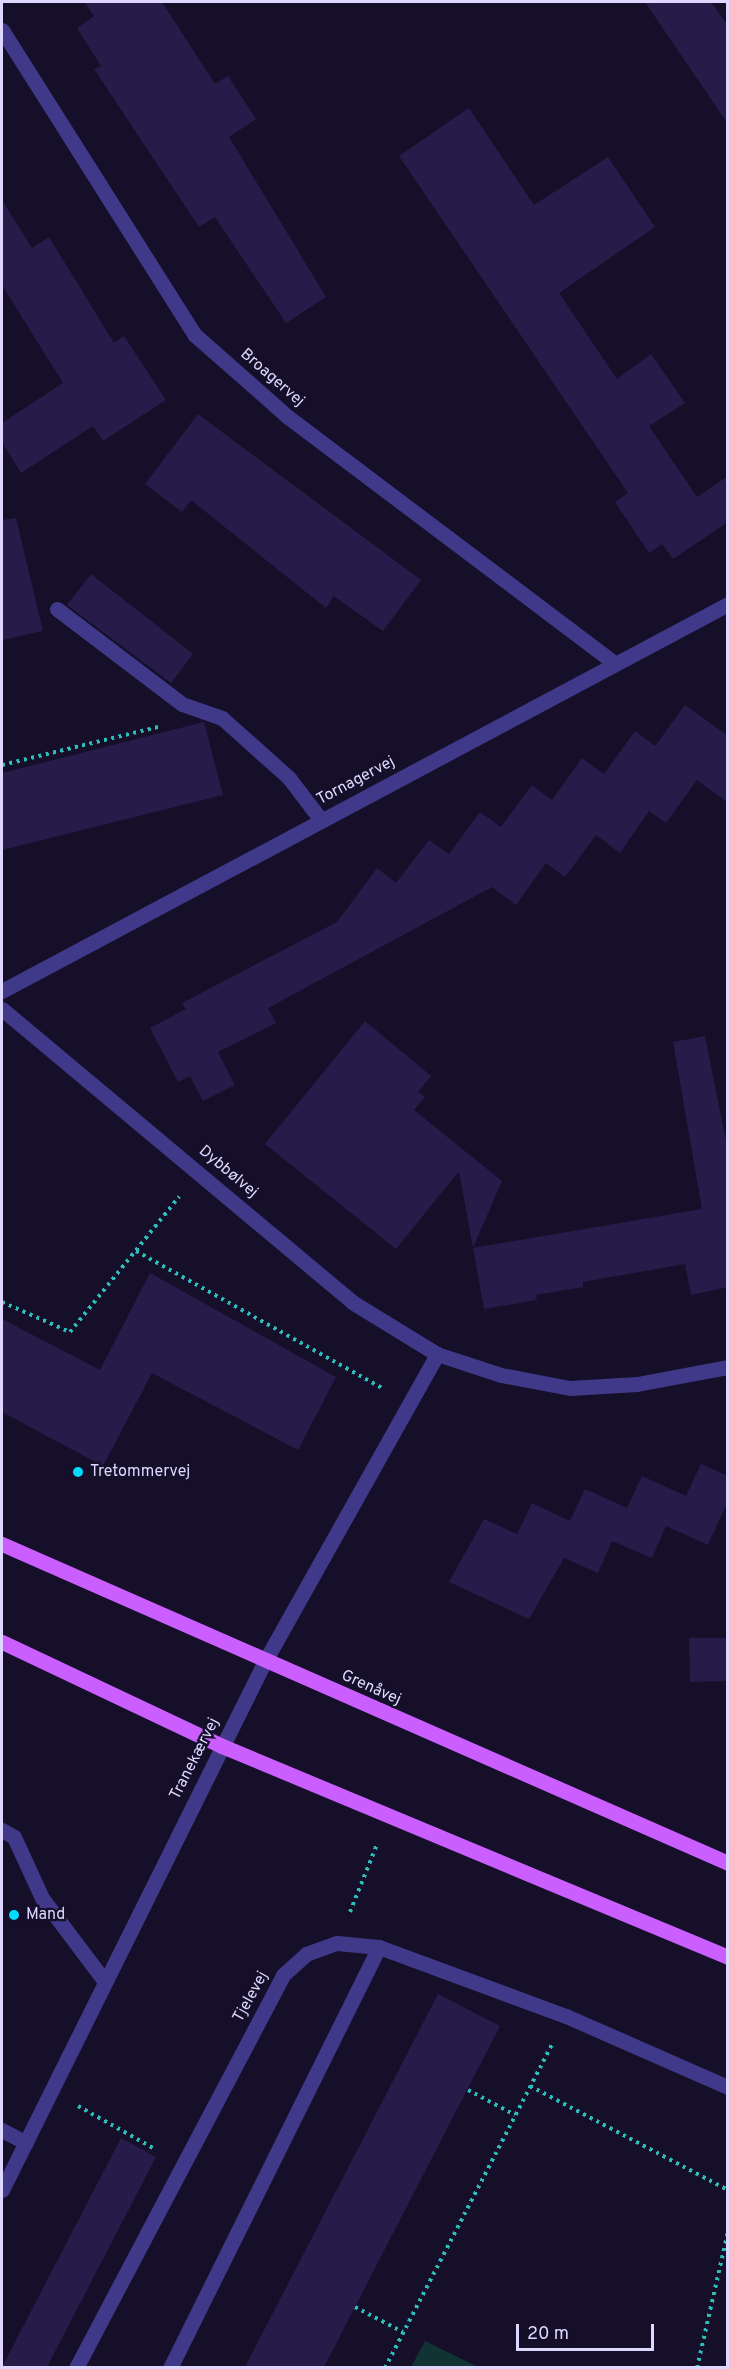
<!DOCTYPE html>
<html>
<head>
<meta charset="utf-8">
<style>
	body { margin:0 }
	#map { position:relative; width:729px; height:2369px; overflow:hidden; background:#150f29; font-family:Overpass,sans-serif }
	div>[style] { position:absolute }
	.green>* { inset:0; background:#123333 }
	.building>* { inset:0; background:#271b4a }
	.path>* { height:4px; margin-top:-2px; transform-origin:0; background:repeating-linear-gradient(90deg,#2dbebc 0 3px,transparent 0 7.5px) }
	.minor>* { height:15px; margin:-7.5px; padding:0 7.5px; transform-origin:7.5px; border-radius:7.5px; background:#403989 }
	.major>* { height:15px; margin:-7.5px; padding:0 7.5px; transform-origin:7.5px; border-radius:7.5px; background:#cb5eff }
	.dots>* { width:16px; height:16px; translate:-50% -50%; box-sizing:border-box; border:3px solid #150f29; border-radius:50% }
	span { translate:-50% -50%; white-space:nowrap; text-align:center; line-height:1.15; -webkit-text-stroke:4.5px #150f29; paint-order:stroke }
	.street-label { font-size:16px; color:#ded7ff }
	.poi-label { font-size:16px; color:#ded7ff }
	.left { translate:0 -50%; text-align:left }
	.frame { position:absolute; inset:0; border:3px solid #ded7ff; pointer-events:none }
	.scale { position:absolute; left:516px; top:2324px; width:138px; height:27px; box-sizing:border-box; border:3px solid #ded7ff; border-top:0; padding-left:8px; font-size:18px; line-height:21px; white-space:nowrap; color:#ded7ff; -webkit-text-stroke:4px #150f29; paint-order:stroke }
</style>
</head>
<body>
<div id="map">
	<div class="green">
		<div style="clip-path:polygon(425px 2341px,478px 2367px,411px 2367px)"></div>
	</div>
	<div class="building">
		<div style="clip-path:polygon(84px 2px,162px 2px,215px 84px,228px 76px,256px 119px,229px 137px,326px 297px,286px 323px,215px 217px,199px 227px,94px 69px,101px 66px,77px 28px,94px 16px)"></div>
		<div style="clip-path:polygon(645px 2px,711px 2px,728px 26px,728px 124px)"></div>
		<div style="clip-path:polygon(469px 108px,534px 205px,608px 157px,655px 227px,559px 293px,617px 379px,651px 354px,685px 403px,649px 426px,697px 497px,728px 476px,728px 522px,673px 559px,662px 544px,649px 553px,615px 502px,628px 493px,399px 156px)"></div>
		<div style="clip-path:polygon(2px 200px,32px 248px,49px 237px,114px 343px,124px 336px,166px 400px,103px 441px,93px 426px,21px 473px,2px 442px,2px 423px,63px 383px,2px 285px)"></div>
		<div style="clip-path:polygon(198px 414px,421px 580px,383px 631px,334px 596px,326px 608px,191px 500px,182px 512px,145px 484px)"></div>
		<div style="clip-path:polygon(16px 518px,43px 631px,2px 640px,2px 520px)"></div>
		<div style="clip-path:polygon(91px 574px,193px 654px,171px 683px,67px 605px)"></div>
		<div style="clip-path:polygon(685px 705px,728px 736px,728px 803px,697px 780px,666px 823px,649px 811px,620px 853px,596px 835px,565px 877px,546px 863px,516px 905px,492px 887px,268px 1008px,276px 1023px,218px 1052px,235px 1085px,203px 1101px,190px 1076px,178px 1082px,150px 1028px,186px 1009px,182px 1003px,337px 922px,377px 868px,396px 883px,429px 840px,449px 854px,480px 812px,501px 827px,532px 785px,552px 800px,582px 758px,604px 774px,635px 731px,655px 746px)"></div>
		<div style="clip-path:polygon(204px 722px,223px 795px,2px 850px,2px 773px)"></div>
		<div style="clip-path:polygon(365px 1021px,431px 1076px,418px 1092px,425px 1097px,414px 1110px,502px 1181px,473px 1248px,459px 1171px,396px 1249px,265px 1144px)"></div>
		<div style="clip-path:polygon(705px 1036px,728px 1151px,728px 1287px,691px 1295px,685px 1264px,583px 1282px,583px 1287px,536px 1295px,537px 1300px,484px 1309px,473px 1248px,702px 1209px,673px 1042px)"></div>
		<div style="clip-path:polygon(150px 1273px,336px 1377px,298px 1450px,152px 1373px,103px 1466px,2px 1412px,2px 1319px,100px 1370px)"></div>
		<div style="clip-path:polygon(701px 1464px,728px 1476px,728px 1501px,708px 1545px,666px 1526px,652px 1558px,612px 1541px,598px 1573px,564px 1558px,529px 1619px,449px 1582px,484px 1519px,517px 1534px,532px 1503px,570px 1521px,585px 1489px,627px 1508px,642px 1476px,686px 1496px)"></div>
		<div style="clip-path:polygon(689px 1638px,728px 1638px,728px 1681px,690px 1682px)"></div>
		<div style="clip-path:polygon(438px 1994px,500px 2026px,355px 2307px,324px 2367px,245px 2367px)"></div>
		<div style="clip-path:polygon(121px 2138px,156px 2157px,47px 2367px,2px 2367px)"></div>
	</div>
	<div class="path">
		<div style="left:2px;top:765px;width:161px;rotate:-13.7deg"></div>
		<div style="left:136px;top:1251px;width:282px;rotate:29.1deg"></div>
		<div style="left:2px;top:1302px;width:74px;rotate:23.8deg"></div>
		<div style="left:70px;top:1332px;width:174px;rotate:-51.1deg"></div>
		<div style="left:350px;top:1912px;width:73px;rotate:-68.3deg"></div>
		<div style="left:530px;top:2086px;width:224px;rotate:27.7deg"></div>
		<div style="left:468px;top:2090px;width:53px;rotate:28deg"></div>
		<div style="left:78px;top:2106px;width:88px;rotate:29.2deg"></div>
		<div style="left:355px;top:2307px;width:54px;rotate:27.5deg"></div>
		<div style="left:385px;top:2368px;width:365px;rotate:-62.7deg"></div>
		<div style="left:697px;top:2368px;width:140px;rotate:-77.2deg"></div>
	</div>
	<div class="minor">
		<div style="left:2px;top:30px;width:361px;rotate:57.7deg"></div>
		<div style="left:195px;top:335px;width:124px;rotate:41.4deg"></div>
		<div style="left:288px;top:417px;width:409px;rotate:37deg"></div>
		<div style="left:57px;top:609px;width:157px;rotate:37.2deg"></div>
		<div style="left:182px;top:704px;width:42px;rotate:19.3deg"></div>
		<div style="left:222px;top:718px;width:90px;rotate:41.8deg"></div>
		<div style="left:289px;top:778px;width:53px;rotate:52.7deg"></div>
		<div style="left:2px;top:991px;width:823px;rotate:-28.06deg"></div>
		<div style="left:2px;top:1009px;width:456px;rotate:39.9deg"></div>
		<div style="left:352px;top:1302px;width:100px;rotate:31.5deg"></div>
		<div style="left:437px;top:1354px;width:67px;rotate:18.2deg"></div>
		<div style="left:501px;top:1375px;width:70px;rotate:10.7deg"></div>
		<div style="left:570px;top:1388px;width:67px;rotate:-3.4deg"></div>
		<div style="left:637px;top:1384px;width:93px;rotate:-10.6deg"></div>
		<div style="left:2px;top:1830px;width:14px;rotate:30deg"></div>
		<div style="left:14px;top:1837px;width:67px;rotate:65.3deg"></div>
		<div style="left:42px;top:1898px;width:101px;rotate:53deg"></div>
		<div style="left:2px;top:2130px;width:27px;rotate:28deg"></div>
		<div style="left:2px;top:2190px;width:591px;rotate:-63.57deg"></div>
		<div style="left:265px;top:1661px;width:352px;rotate:-60.7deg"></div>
		<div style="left:76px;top:2368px;width:444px;rotate:-62.2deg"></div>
		<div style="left:283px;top:1975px;width:31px;rotate:-42deg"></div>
		<div style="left:306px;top:1954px;width:33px;rotate:-20deg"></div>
		<div style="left:337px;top:1943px;width:42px;rotate:5.4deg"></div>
		<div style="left:379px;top:1947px;width:199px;rotate:20.3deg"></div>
		<div style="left:566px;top:2016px;width:177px;rotate:23.7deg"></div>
		<div style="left:170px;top:2368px;width:470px;rotate:-63.6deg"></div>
	</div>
	<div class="major">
		<div style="left:2px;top:1544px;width:793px;rotate:23.72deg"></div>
		<div style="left:2px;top:1642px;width:243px;rotate:25.3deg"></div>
		<div style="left:222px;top:1746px;width:548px;rotate:22.64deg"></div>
	</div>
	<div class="dots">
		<div style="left:78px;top:1472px;background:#03daff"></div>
		<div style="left:14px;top:1915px;background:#03daff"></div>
	</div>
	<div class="street-label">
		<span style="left:272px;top:378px;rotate:41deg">Broagervej</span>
		<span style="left:356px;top:781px;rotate:-28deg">Tornagervej</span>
		<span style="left:228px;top:1172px;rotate:40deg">Dybbølvej</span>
		<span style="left:371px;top:1688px;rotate:24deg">Grenåvej</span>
		<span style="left:195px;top:1759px;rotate:-63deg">Tranekærvej</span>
		<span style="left:251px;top:1997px;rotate:-61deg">Tjelevej</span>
	</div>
	<div class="poi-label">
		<span class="left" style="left:90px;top:1472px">Tretommervej</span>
		<span class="left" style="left:26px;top:1915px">Mand</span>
	</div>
	<div class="frame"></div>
	<div class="scale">20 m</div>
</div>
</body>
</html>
